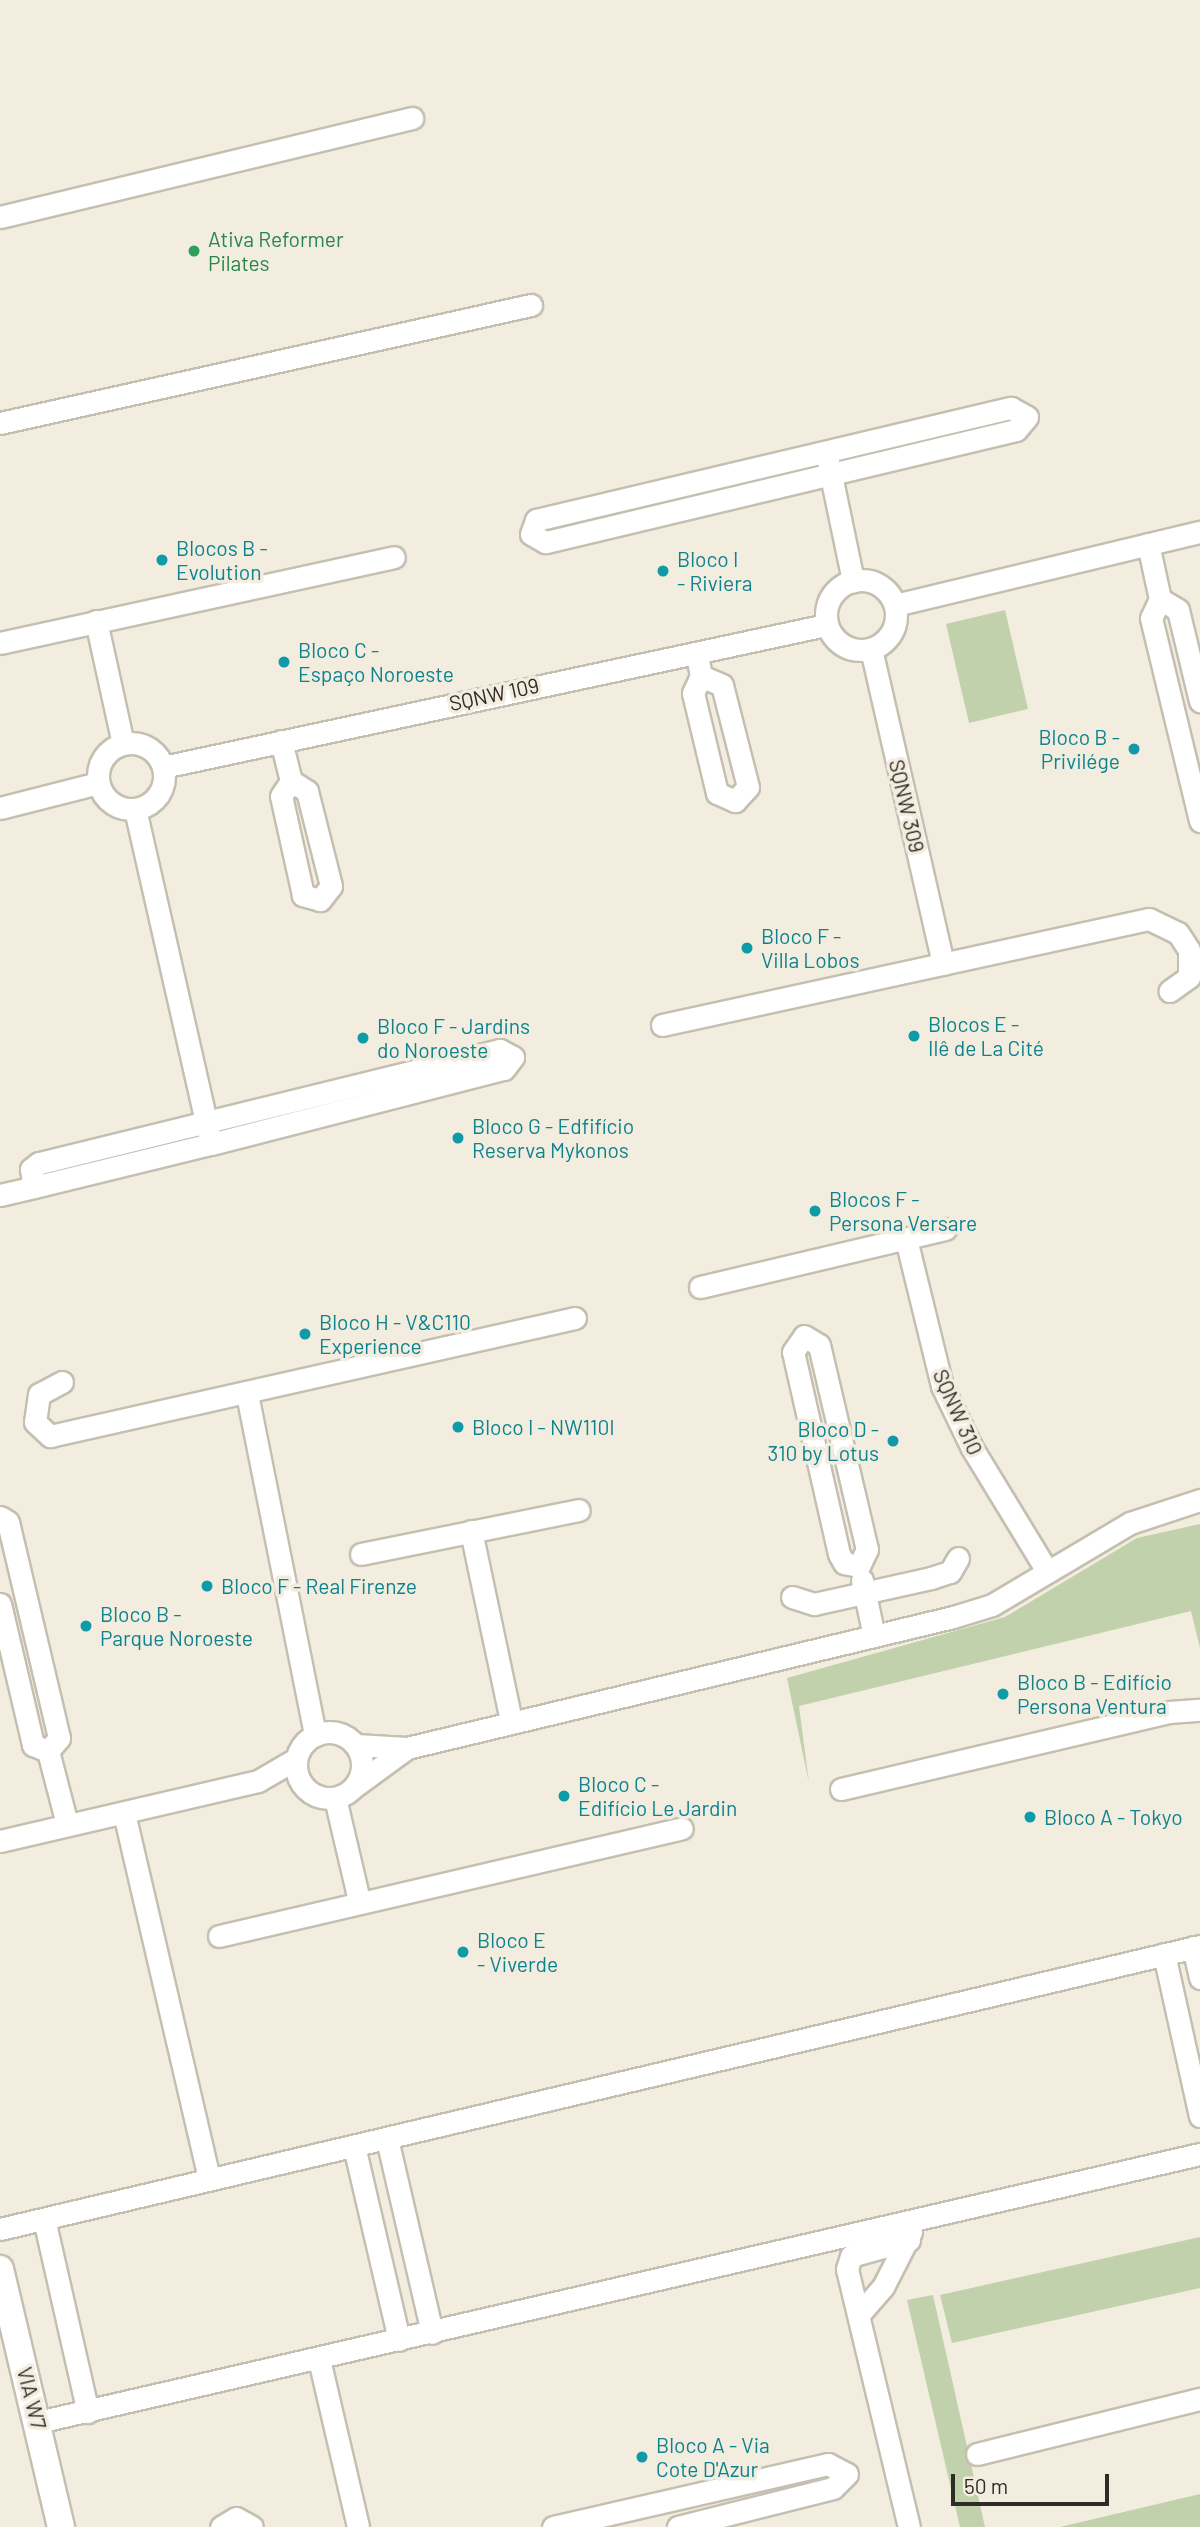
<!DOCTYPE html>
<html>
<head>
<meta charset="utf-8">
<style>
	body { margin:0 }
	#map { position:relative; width:1200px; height:2527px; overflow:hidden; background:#f2edde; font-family:Barlow,sans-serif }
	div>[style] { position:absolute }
	.green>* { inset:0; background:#c0d1ac }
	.roads { filter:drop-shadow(2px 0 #c4bfb1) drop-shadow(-2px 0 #c4bfb1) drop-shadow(0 2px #c4bfb1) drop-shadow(0 -2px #c4bfb1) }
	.minor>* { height:21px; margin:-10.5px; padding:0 10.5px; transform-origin:10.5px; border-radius:10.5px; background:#fff }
	.minor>.ring { margin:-10.5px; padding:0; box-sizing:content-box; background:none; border:21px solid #fff; border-radius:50% }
	.major>* { height:26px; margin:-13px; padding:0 13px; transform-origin:13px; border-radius:13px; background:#fff }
	.dots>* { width:19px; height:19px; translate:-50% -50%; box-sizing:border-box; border:4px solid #f2edde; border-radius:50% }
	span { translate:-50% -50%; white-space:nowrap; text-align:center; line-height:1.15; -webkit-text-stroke:7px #f2edde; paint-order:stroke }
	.leisure-label { font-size:21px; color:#27864d }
	.left { translate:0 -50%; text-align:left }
	.culture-label { font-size:21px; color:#0d838f }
	.right { translate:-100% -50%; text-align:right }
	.street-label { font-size:21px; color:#2e2c27 }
	.scale { position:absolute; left:951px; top:2474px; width:158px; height:32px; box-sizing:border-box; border:4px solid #2e2c27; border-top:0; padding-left:9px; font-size:21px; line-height:24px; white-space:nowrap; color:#2e2c27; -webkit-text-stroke:5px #f2edde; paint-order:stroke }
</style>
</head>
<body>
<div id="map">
	<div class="green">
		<div style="clip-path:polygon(1005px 610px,1028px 709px,969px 723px,946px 624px)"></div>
		<div style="clip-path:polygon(1200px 1524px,1200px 1648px,1191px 1611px,799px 1706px,809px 1783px,787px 1678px,1005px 1617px,1137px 1538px)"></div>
		<div style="clip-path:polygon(1200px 2237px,1200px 2288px,952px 2343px,940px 2295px)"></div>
		<div style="clip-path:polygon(933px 2295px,985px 2527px,960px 2527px,907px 2300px)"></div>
		<div style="clip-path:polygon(1200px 2494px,1200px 2527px,1060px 2527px)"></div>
	</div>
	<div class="roads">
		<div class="minor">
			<div style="left:0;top:217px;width:424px;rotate:-13.5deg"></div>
			<div style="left:1011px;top:408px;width:18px;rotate:29deg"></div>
			<div style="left:1027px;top:417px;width:17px;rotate:130deg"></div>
			<div style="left:1016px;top:430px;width:484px;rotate:166.6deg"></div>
			<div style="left:545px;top:542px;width:16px;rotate:-150deg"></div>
			<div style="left:531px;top:534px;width:15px;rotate:-70deg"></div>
			<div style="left:536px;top:520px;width:488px;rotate:-13.3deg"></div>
			<div style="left:0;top:423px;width:544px;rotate:-12.53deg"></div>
			<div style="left:828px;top:461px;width:123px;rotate:78.2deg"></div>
			<div style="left:1148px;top:544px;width:56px;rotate:77.7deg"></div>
			<div style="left:1160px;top:599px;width:21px;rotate:115deg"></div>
			<div style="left:1151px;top:618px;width:209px;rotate:76.4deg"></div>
			<div class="ring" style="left:826px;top:580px;width:49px;height:49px"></div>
			<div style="left:1160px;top:599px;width:21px;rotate:31deg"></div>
			<div style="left:1178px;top:610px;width:94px;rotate:76.4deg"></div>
			<div style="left:895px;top:605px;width:314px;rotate:-13.5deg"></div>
			<div style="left:96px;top:621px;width:126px;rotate:77.6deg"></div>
			<div style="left:0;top:643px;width:403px;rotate:-12.3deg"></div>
			<div style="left:871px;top:649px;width:323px;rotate:77.1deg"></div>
			<div style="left:697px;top:654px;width:22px;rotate:80deg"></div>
			<div style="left:701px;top:676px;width:19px;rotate:115deg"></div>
			<div style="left:693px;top:693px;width:103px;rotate:76.5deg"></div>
			<div style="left:717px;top:793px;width:20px;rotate:24deg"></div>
			<div style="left:735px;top:801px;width:19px;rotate:-47deg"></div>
			<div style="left:748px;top:787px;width:105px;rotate:-104.3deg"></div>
			<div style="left:722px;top:685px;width:23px;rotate:-157deg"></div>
			<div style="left:281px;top:741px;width:41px;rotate:76deg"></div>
			<div style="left:291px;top:781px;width:19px;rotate:32deg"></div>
			<div style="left:307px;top:791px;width:98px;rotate:75.8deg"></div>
			<div style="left:331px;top:886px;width:18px;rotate:128deg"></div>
			<div style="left:320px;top:900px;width:18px;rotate:-164deg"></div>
			<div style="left:303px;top:895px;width:101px;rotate:-102.5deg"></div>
			<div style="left:281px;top:796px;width:18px;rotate:-56deg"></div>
			<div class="ring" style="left:98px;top:743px;width:45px;height:45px"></div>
			<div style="left:163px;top:767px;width:678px;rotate:-12.09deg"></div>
			<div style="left:0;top:808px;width:101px;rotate:-14.3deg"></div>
			<div style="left:135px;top:809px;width:337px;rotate:77.2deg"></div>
			<div style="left:662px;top:1025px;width:498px;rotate:-12.3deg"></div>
			<div style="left:1149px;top:919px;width:32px;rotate:26deg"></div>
			<div style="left:1178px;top:933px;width:20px;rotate:57deg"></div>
			<div style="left:1189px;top:950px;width:27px;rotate:90deg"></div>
			<div style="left:1189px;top:977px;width:24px;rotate:144deg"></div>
			<div style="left:0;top:1195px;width:35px;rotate:-13deg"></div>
			<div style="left:34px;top:1187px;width:182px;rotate:-13.7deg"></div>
			<div style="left:211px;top:1144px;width:302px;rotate:-14.4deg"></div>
			<div style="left:504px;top:1069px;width:15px;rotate:-53deg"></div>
			<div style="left:513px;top:1057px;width:15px;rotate:-152deg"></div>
			<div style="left:500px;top:1050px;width:475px;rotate:166.2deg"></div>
			<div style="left:39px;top:1163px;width:10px;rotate:143deg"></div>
			<div style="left:31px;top:1169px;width:18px;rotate:81deg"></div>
			<div style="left:906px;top:1239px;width:151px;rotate:76.2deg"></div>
			<div style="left:942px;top:1386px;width:69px;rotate:64.2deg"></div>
			<div style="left:972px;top:1448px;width:142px;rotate:58.6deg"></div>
			<div style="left:700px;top:1287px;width:252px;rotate:-13.3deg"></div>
			<div style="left:804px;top:1336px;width:17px;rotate:31deg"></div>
			<div style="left:819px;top:1345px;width:210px;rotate:76.8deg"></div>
			<div style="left:867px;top:1549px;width:19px;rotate:115deg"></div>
			<div style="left:859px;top:1566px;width:15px;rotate:-169deg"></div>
			<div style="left:844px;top:1563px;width:10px;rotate:-119deg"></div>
			<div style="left:839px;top:1554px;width:207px;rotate:-102.8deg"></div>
			<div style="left:793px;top:1352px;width:19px;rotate:-55deg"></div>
			<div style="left:62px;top:1382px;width:26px;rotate:152deg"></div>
			<div style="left:39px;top:1394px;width:28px;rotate:98deg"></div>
			<div style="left:35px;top:1422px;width:21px;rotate:43deg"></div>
			<div style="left:50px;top:1436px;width:538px;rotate:-12.67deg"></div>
			<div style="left:247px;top:1394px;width:348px;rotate:78.7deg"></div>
			<div style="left:0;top:1517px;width:9px;rotate:32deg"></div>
			<div style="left:8px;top:1522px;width:222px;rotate:76.7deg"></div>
			<div style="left:59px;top:1738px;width:17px;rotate:130deg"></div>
			<div style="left:471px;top:1531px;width:193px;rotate:78.1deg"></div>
			<div style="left:361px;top:1554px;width:222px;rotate:-11.4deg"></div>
			<div style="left:862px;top:1580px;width:57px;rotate:77.9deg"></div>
			<div style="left:792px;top:1597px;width:23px;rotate:18deg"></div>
			<div style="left:814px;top:1604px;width:120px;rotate:-12.5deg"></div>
			<div style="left:931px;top:1578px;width:20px;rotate:-18deg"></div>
			<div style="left:950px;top:1572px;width:16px;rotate:-60deg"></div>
			<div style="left:0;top:1604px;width:145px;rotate:76.8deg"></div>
			<div style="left:33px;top:1745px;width:16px;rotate:22deg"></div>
			<div class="ring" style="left:296px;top:1732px;width:45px;height:45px"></div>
			<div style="left:356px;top:1745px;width:51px;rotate:3.4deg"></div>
			<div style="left:407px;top:1748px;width:561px;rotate:-13.49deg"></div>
			<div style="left:953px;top:1617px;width:41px;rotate:-17.1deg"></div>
			<div style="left:992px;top:1605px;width:161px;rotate:-30.7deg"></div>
			<div style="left:1130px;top:1523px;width:74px;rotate:-18.2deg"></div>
			<div style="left:48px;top:1751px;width:75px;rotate:75.4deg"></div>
			<div style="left:355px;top:1786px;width:64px;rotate:-36.2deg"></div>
			<div style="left:841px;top:1789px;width:337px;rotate:-13.2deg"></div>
			<div style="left:1169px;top:1712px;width:31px;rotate:-4deg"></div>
			<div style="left:335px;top:1798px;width:105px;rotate:76.8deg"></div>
			<div style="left:124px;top:1813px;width:376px;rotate:76.9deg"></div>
			<div style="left:0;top:1841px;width:265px;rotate:-13.1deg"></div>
			<div style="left:258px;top:1781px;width:44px;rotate:-30.1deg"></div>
			<div style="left:219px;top:1936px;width:475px;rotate:-13.1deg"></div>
			<div style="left:1193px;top:1947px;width:32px;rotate:77deg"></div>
			<div style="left:1164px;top:1954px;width:166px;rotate:77.5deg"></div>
			<div style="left:387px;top:2139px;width:199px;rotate:76.9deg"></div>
			<div style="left:354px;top:2146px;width:199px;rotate:76.9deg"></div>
			<div style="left:44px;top:2219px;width:198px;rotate:77.2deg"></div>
			<div style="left:0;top:2229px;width:1233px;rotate:-13.27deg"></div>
			<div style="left:909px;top:2240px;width:60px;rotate:164.6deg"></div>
			<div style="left:851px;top:2256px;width:14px;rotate:107deg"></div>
			<div style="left:847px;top:2269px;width:265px;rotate:76.5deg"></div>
			<div style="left:861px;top:2312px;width:33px;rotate:-49deg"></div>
			<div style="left:883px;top:2287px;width:62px;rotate:-63deg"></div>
			<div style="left:319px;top:2359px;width:172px;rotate:76.9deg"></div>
			<div style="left:38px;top:2422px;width:1193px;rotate:-12.99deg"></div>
			<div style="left:977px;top:2454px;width:230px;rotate:-13.9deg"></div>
			<div style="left:221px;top:2527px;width:17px;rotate:-31deg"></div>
			<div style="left:236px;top:2518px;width:18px;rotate:29deg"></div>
			<div style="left:553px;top:2527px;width:282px;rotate:-12.9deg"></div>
			<div style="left:828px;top:2464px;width:21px;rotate:28deg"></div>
			<div style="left:847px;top:2474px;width:20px;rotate:135deg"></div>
			<div style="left:833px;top:2488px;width:160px;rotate:165.9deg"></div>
		</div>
		<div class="major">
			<div style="left:0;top:2269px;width:265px;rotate:76.7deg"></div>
		</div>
	</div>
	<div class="dots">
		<div style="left:194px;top:251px;background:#2e9e5b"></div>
		<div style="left:162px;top:560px;background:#0f9aa8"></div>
		<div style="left:663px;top:571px;background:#0f9aa8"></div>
		<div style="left:284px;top:662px;background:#0f9aa8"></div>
		<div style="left:1134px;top:749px;background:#0f9aa8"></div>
		<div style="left:747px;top:948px;background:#0f9aa8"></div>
		<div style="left:914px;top:1036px;background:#0f9aa8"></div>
		<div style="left:363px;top:1038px;background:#0f9aa8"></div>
		<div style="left:458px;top:1138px;background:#0f9aa8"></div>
		<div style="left:815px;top:1211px;background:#0f9aa8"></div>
		<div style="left:305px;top:1334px;background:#0f9aa8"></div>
		<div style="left:458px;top:1427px;background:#0f9aa8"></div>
		<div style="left:893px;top:1441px;background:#0f9aa8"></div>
		<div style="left:207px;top:1586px;background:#0f9aa8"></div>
		<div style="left:86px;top:1626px;background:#0f9aa8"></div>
		<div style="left:1003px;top:1694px;background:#0f9aa8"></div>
		<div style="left:564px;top:1796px;background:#0f9aa8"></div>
		<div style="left:1030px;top:1817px;background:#0f9aa8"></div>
		<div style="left:463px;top:1952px;background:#0f9aa8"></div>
		<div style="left:642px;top:2457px;background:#0f9aa8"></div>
	</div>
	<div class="leisure-label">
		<span class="left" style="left:208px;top:251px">Ativa Reformer<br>Pilates</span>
	</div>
	<div class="culture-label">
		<span class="left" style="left:176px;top:560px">Blocos B -<br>Evolution</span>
		<span class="left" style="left:677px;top:571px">Bloco I<br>- Riviera</span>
		<span class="left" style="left:298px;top:662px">Bloco C -<br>Espaço Noroeste</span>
		<span class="right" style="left:1120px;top:749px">Bloco B -<br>Privilége</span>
		<span class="left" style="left:761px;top:948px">Bloco F -<br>Villa Lobos</span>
		<span class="left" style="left:928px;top:1036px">Blocos E -<br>Ilê de La Cité</span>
		<span class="left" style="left:377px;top:1038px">Bloco F - Jardins<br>do Noroeste</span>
		<span class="left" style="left:472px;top:1138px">Bloco G - Edfifício<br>Reserva Mykonos</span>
		<span class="left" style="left:829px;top:1211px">Blocos F -<br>Persona Versare</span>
		<span class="left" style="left:319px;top:1334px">Bloco H - V&amp;C110<br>Experience</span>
		<span class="left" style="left:472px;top:1427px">Bloco I - NW110I</span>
		<span class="right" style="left:879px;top:1441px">Bloco D -<br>310 by Lotus</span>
		<span class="left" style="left:221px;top:1586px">Bloco F - Real Firenze</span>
		<span class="left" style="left:100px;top:1626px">Bloco B -<br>Parque Noroeste</span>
		<span class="left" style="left:1017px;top:1694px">Bloco B - Edifício<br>Persona Ventura</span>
		<span class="left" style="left:578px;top:1796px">Bloco C -<br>Edifício Le Jardin</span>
		<span class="left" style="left:1044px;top:1817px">Bloco A - Tokyo</span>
		<span class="left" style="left:477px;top:1952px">Bloco E<br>- Viverde</span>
		<span class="left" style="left:656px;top:2457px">Bloco A - Via<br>Cote D'Azur</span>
	</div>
	<div class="street-label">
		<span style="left:494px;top:694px;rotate:-12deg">SQNW 109</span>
		<span style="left:907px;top:806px;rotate:77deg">SQNW 309</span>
		<span style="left:958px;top:1412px;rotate:66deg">SQNW 310</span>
		<span style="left:32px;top:2398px;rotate:76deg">VIA W7</span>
	</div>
	<div class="scale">50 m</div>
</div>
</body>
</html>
